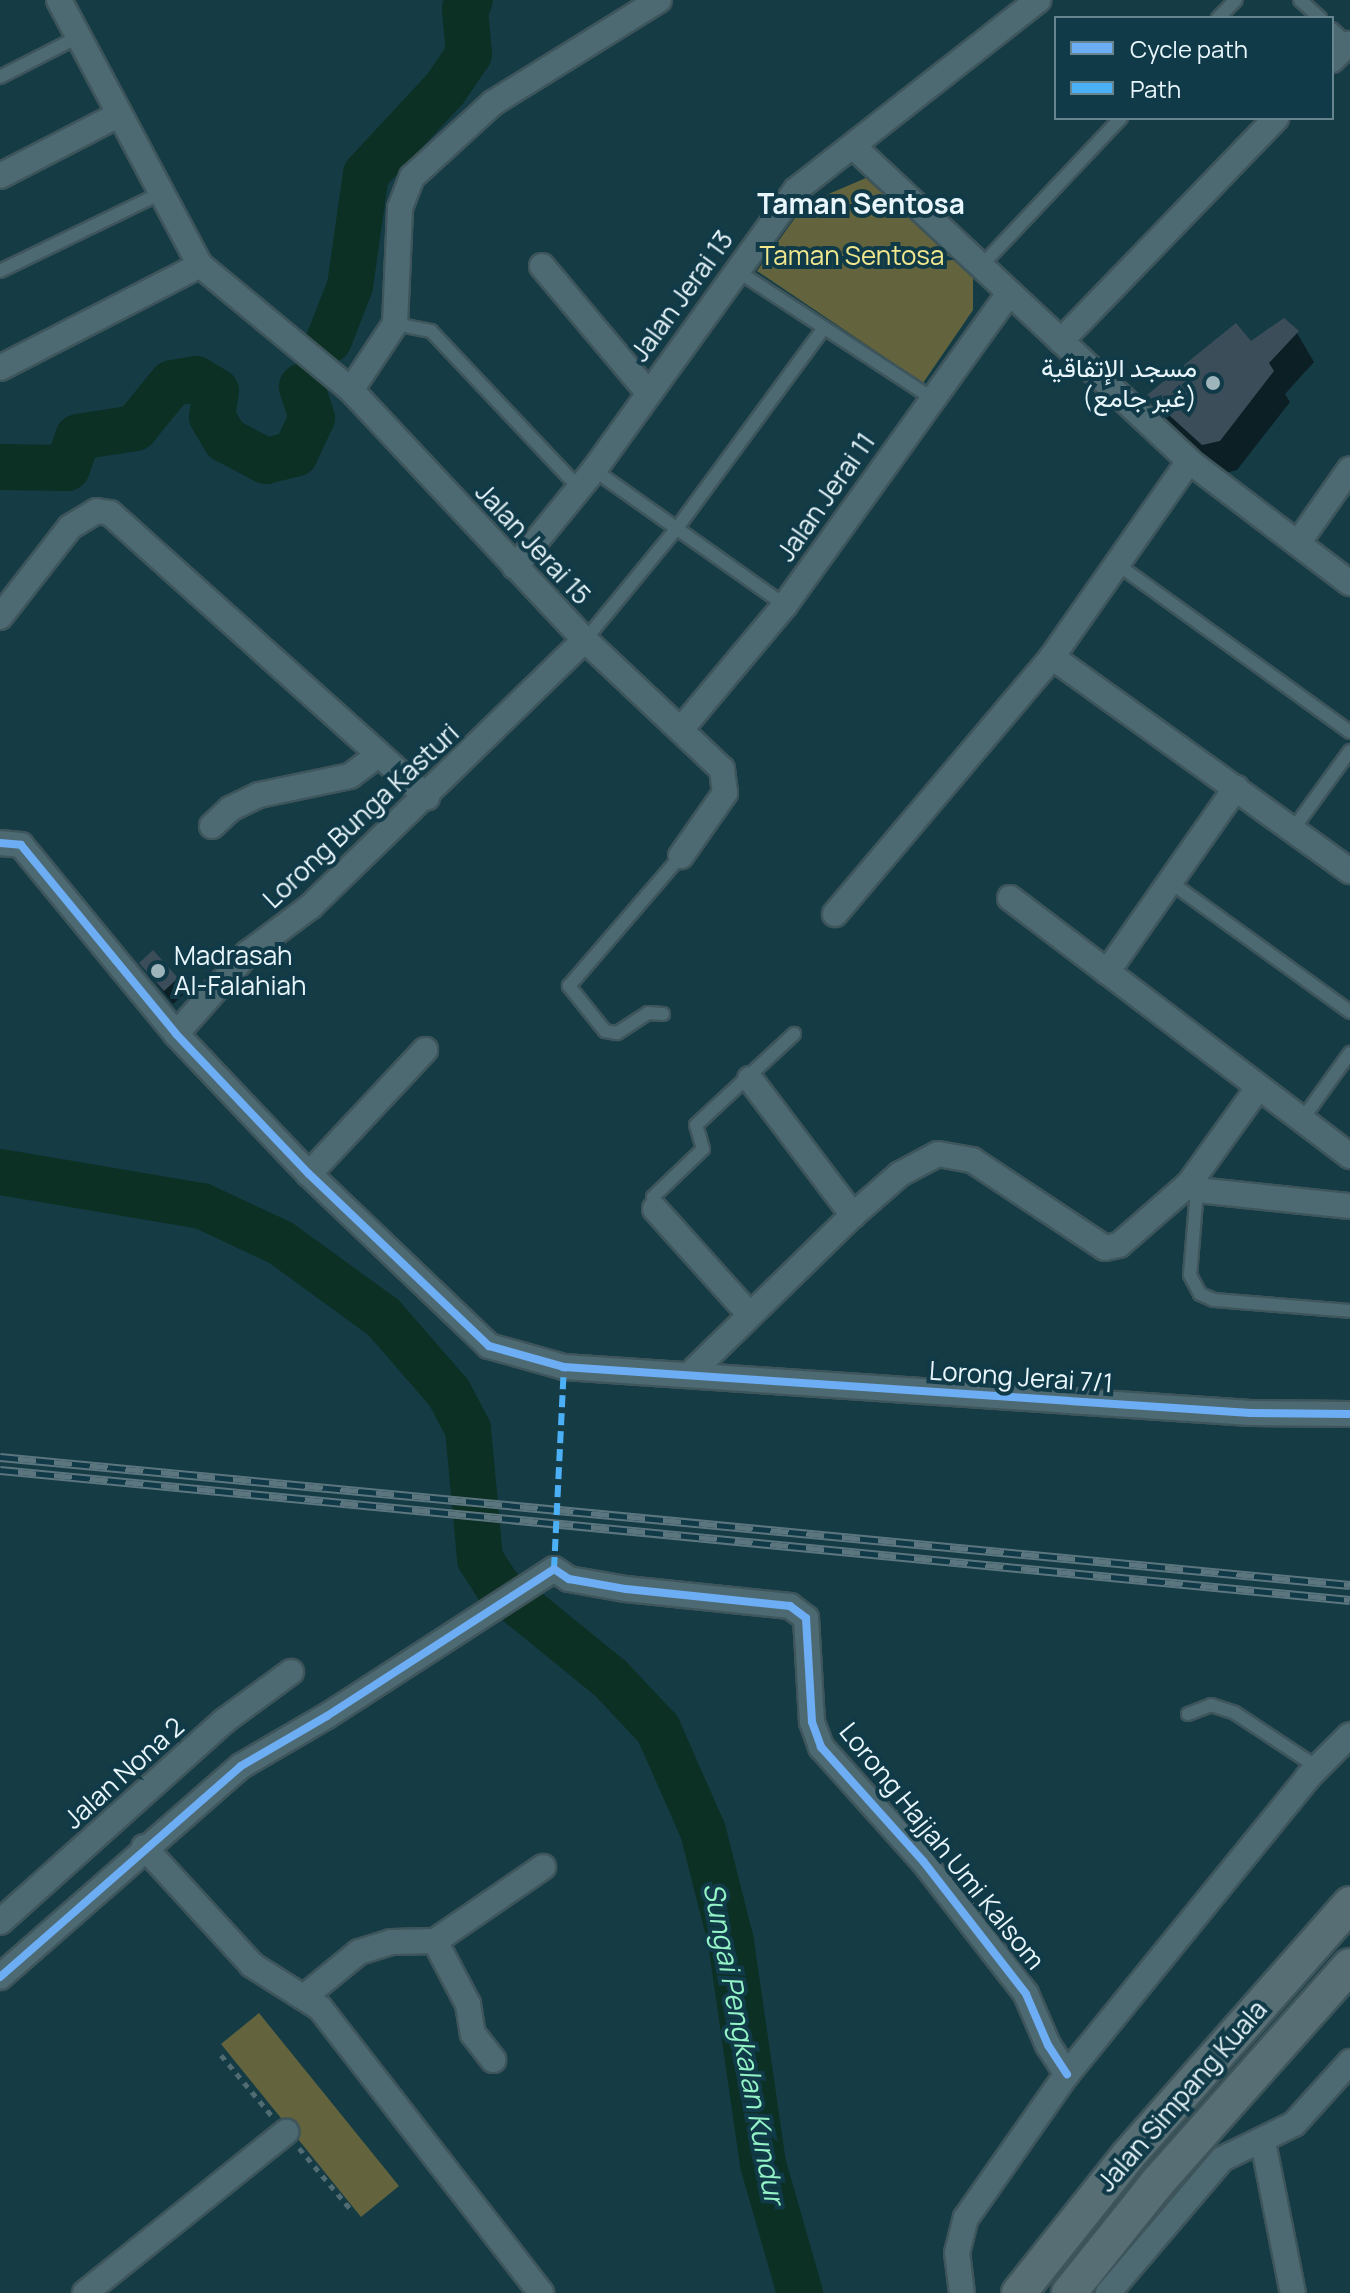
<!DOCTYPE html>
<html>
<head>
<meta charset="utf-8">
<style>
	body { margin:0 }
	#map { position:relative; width:1350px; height:2293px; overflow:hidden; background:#153b45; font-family:Manrope,Vazirmatn,sans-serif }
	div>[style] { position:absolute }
	.green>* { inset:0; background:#63643d }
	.shadow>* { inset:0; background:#0007 }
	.river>* { height:46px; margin:-23px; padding:0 23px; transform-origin:23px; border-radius:23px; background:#0d3024 }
	.building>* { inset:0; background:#3c4d5a }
	.path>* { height:5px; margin-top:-2.5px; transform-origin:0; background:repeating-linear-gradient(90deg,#516b72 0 6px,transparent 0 12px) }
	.roads { filter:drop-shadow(2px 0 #3e555b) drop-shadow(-2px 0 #3e555b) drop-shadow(0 2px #3e555b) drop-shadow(0 -2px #3e555b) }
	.service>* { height:12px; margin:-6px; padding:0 6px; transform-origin:6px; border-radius:6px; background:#4d6a73 }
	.minor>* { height:24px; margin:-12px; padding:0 12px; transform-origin:12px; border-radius:12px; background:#4d6a73 }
	.secondary>* { height:34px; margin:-17px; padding:0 17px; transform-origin:17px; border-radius:17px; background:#576e75 }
	.rail>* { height:9px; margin-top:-4.5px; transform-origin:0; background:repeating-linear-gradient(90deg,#103a47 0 18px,#5c767f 0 36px); box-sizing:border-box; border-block:2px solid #5c767f }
	.quiet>* { height:6px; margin-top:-3px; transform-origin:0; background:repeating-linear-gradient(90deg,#4cb0f7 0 12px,transparent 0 18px) }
	.cycleway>* { height:8px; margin:-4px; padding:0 4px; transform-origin:4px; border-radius:4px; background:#6dadf4 }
	.dots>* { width:22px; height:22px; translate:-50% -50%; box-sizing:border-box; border:4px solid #103a47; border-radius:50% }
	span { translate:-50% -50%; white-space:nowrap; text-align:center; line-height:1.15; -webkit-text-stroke:8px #103a47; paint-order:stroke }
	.park-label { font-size:26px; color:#f1e78e }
	.street-label { font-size:26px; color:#e8f6fc }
	.poi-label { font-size:26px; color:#e8f6fc }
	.right { translate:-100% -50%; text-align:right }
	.left { translate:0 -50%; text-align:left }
	.neighbourhood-label { font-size:28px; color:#e8f6fc; font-weight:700 }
	.water-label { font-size:28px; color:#94f3c7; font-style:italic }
	.legend { position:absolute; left:1054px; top:16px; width:280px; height:104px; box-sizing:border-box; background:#103a47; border:2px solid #66858f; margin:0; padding:10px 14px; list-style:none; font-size:24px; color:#e8f6fc }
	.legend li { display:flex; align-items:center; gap:16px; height:40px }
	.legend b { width:40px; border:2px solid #66858f }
</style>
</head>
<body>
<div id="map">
	<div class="green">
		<div style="clip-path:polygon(866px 178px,973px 278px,973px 310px,923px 383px,757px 271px,805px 204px)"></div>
		<div style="clip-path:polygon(259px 2013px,399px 2186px,361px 2217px,221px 2044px)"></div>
	</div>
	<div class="shadow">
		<div style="clip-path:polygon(1297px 333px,1314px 362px,1285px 394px,1290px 402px,1237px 470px,1221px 474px,1167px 424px,1150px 395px,1251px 343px)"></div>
		<div style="clip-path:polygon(141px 964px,177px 979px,185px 993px,173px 1004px)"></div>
	</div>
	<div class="river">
		<div style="left:329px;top:340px;width:58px;rotate:-68.7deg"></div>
		<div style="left:350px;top:286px;width:113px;rotate:-81.9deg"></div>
		<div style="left:366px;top:174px;width:116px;rotate:-47.1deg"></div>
		<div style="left:445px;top:89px;width:42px;rotate:-55.6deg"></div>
		<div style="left:469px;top:54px;width:45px;rotate:-95.1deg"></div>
		<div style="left:465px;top:9px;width:10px;rotate:-61deg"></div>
		<div style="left:0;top:467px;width:67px;rotate:0.9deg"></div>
		<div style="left:67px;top:468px;width:33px;rotate:-70deg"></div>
		<div style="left:78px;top:437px;width:58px;rotate:-9deg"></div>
		<div style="left:135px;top:428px;width:58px;rotate:-50.6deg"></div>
		<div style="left:172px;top:383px;width:24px;rotate:-9deg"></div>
		<div style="left:196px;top:379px;width:23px;rotate:31deg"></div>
		<div style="left:216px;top:391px;width:26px;rotate:99deg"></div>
		<div style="left:212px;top:417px;width:27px;rotate:59deg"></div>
		<div style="left:226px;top:440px;width:45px;rotate:27.7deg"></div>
		<div style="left:266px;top:461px;width:30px;rotate:-14deg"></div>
		<div style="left:295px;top:454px;width:40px;rotate:-65deg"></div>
		<div style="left:312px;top:418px;width:33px;rotate:-108deg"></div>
		<div style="left:0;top:1172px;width:205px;rotate:9.6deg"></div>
		<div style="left:202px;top:1206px;width:87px;rotate:25.1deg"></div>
		<div style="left:281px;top:1243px;width:126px;rotate:36deg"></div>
		<div style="left:383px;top:1317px;width:101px;rotate:49deg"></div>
		<div style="left:449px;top:1393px;width:41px;rotate:62.2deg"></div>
		<div style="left:468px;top:1429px;width:131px;rotate:84.7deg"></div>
		<div style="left:480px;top:1559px;width:33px;rotate:57deg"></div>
		<div style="left:498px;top:1587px;width:144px;rotate:39.1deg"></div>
		<div style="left:610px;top:1678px;width:70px;rotate:46.7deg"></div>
		<div style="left:658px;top:1729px;width:111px;rotate:66.2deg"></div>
		<div style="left:703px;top:1831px;width:114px;rotate:75.8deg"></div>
		<div style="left:731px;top:1942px;width:224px;rotate:81.8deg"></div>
		<div style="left:763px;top:2164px;width:134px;rotate:74deg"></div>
	</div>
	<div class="building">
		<div style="clip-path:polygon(1284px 318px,1299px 331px,1269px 363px,1274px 371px,1220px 441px,1202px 445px,1147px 395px,1236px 323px,1251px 341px)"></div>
		<div style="clip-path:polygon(153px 950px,178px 978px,164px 991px,139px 963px)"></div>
	</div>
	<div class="path">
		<div style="left:221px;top:2055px;width:80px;rotate:50.1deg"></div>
		<div style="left:299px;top:2148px;width:82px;rotate:49.9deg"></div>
	</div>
	<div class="roads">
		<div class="service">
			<div style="left:1300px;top:0;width:27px;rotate:42deg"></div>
			<div style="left:1218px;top:18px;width:25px;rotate:-45deg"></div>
			<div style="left:1332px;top:29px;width:22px;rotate:43deg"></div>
			<div style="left:0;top:77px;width:90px;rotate:-27.1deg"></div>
			<div style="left:981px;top:266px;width:204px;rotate:-46.6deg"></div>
			<div style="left:736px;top:270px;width:232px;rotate:33.2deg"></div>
			<div style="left:0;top:271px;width:177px;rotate:-25.8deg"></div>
			<div style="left:395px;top:324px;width:37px;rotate:11deg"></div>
			<div style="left:431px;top:331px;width:216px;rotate:46.7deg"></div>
			<div style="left:594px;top:470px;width:234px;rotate:35.3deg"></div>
			<div style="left:1117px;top:564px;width:287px;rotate:35.8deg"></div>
			<div style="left:585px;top:640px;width:145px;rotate:-50.6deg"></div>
			<div style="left:677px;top:528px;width:248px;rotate:-53.7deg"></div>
			<div style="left:1294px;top:828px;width:95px;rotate:-54deg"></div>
			<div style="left:1170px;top:882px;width:222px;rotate:35.8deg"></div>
			<div style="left:663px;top:1014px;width:15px;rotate:-176deg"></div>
			<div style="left:648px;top:1013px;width:37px;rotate:147deg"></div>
			<div style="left:617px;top:1033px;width:12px;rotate:-171deg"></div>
			<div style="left:605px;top:1031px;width:58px;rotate:-128.7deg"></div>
			<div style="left:569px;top:986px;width:172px;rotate:-49.3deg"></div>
			<div style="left:1301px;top:1121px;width:84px;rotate:-54.2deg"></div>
			<div style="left:1197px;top:1190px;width:85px;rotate:94.7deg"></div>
			<div style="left:1190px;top:1275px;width:21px;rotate:62deg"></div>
			<div style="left:1200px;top:1294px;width:15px;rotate:23deg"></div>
			<div style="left:1214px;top:1300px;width:136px;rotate:4.6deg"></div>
			<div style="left:655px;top:1209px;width:12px;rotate:-99deg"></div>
			<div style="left:653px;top:1197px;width:69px;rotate:-43.8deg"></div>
			<div style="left:703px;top:1149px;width:25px;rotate:-106deg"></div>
			<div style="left:696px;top:1125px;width:134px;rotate:-42.9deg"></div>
			<div style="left:1188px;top:1714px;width:25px;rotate:-21deg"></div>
			<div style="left:1211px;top:1705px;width:25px;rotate:18deg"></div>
			<div style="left:1235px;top:1713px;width:98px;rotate:33.4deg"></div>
		</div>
		<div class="minor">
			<div style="left:59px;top:0;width:300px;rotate:62deg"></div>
			<div style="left:200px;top:265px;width:196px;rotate:39.6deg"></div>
			<div style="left:351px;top:390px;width:342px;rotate:46.9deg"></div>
			<div style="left:585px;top:640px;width:188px;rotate:43.3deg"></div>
			<div style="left:722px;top:769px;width:24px;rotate:83deg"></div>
			<div style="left:725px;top:793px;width:77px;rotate:124.9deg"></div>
			<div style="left:1332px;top:60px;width:23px;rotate:-45deg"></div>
			<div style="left:854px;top:147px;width:459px;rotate:43.1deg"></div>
			<div style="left:1189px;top:461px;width:202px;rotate:37.2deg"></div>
			<div style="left:0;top:176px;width:133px;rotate:-27.3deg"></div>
			<div style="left:542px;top:266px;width:163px;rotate:50deg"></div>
			<div style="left:1061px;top:341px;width:310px;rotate:-46deg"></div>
			<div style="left:0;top:368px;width:225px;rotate:-27.2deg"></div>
			<div style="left:351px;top:390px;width:79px;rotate:-56.3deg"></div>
			<div style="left:395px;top:324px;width:116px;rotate:-87.5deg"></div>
			<div style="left:400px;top:208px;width:33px;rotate:-69deg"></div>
			<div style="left:412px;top:177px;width:110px;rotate:-42.4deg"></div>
			<div style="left:493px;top:103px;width:195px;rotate:-31.8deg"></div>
			<div style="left:1298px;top:543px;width:90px;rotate:-54.9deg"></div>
			<div style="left:515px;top:567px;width:125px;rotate:-50.8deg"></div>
			<div style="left:594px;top:470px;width:345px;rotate:-54.2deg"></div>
			<div style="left:796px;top:190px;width:308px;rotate:-38.1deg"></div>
			<div style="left:0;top:617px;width:114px;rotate:-52.1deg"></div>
			<div style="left:70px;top:527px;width:31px;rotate:-31deg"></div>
			<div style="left:97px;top:511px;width:13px;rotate:9deg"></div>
			<div style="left:110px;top:513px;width:426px;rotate:41.9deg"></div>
			<div style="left:1052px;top:657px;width:367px;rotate:35.7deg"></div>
			<div style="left:683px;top:727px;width:159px;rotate:-50.1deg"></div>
			<div style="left:785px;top:605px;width:384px;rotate:-54.3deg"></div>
			<div style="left:212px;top:826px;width:25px;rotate:-43deg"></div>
			<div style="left:230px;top:809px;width:32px;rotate:-26deg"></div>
			<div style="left:259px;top:795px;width:93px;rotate:-11.8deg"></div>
			<div style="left:350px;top:776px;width:36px;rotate:-37deg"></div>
			<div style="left:0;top:843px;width:21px;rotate:5deg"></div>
			<div style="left:21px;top:845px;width:244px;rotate:50.6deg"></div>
			<div style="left:176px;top:1034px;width:193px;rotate:46.5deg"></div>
			<div style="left:309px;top:1174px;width:249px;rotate:43.7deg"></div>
			<div style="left:489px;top:1346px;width:78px;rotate:15.6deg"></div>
			<div style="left:564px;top:1367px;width:688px;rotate:3.84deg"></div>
			<div style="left:1250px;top:1413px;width:100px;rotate:0.6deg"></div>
			<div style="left:1010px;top:898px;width:427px;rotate:37.2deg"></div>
			<div style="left:835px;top:914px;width:336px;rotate:-49.8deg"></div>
			<div style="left:1052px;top:657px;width:239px;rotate:-55deg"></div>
			<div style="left:1107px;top:972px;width:225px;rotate:-55deg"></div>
			<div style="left:176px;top:1034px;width:108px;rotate:-48.4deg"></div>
			<div style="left:248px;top:953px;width:79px;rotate:-36.7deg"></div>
			<div style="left:311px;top:906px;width:382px;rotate:-44.2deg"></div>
			<div style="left:750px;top:1079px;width:171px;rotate:52.9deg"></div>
			<div style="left:309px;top:1174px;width:170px;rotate:-46.9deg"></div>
			<div style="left:1189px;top:1184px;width:10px;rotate:37deg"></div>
			<div style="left:1197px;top:1190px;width:154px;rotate:6deg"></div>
			<div style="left:655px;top:1209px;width:142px;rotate:48.1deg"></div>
			<div style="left:690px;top:1374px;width:228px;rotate:-44.3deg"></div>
			<div style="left:853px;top:1215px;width:62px;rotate:-41.1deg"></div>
			<div style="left:900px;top:1174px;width:43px;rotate:-27.8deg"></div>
			<div style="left:938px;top:1154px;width:35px;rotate:10deg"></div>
			<div style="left:972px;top:1160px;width:159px;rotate:33.5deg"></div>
			<div style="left:1105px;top:1248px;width:14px;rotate:-12deg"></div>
			<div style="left:1119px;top:1245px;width:93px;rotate:-41.1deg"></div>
			<div style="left:1189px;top:1184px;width:118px;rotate:-54.3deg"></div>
			<div style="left:144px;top:1847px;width:160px;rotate:47.5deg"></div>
			<div style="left:252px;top:1965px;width:80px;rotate:32.3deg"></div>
			<div style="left:320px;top:2008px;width:361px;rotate:52.2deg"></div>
			<div style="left:0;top:1922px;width:301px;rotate:-41.9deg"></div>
			<div style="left:224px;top:1721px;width:83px;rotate:-36.2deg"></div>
			<div style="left:435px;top:1941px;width:71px;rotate:62.4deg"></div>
			<div style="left:468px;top:2004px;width:30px;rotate:81deg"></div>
			<div style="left:473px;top:2034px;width:33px;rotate:52deg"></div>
			<div style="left:0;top:1977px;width:320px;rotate:-41.2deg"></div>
			<div style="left:241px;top:1766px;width:99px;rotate:-30.2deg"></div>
			<div style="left:327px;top:1716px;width:270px;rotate:-32.9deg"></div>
			<div style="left:554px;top:1569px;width:18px;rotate:34deg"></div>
			<div style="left:569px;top:1579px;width:58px;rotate:10deg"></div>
			<div style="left:626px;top:1589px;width:165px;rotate:5.9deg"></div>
			<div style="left:790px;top:1606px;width:20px;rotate:37deg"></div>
			<div style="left:806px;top:1618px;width:104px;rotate:86.7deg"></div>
			<div style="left:812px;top:1722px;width:27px;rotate:70deg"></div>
			<div style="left:821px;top:1747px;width:153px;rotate:48.2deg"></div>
			<div style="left:923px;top:1861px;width:168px;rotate:52.2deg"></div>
			<div style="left:1026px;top:1994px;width:56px;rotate:66.7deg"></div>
			<div style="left:1048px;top:2045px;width:35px;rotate:57deg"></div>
			<div style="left:304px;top:1997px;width:71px;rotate:-39.3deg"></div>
			<div style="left:359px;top:1952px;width:34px;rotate:-17deg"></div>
			<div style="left:391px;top:1942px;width:44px;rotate:-1.3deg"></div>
			<div style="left:435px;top:1941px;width:131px;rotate:-34.4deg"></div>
			<div style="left:1263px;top:2142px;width:154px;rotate:78.8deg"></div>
			<div style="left:85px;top:2293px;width:258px;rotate:-38.7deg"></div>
			<div style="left:962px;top:2293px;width:40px;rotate:-97.1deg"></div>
			<div style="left:957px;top:2253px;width:36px;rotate:-76deg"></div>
			<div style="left:966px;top:2218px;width:176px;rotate:-55deg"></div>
			<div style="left:1067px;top:2074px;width:382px;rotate:-50.9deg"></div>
			<div style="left:1308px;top:1777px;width:59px;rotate:-45deg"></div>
			<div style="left:1108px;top:2293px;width:176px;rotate:-49.6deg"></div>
			<div style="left:1222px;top:2159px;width:80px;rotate:-25.9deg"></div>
			<div style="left:1294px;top:2124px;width:84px;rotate:-47.9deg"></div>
		</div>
		<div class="secondary">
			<div style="left:1019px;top:2293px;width:175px;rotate:-51.5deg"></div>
			<div style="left:1128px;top:2156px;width:336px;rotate:-48.6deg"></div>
			<div style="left:1069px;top:2293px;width:141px;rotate:-51.3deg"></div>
			<div style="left:1157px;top:2183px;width:290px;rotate:-48.4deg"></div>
		</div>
	</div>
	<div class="rail">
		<div style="left:0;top:1457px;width:1356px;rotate:5.42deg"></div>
		<div style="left:0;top:1470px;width:1356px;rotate:5.5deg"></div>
	</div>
	<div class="quiet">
		<div style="left:554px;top:1569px;width:202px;rotate:-87.2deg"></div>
	</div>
	<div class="cycleway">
		<div style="left:0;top:843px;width:21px;rotate:5deg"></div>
		<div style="left:21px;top:845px;width:244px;rotate:50.6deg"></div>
		<div style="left:176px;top:1034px;width:193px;rotate:46.5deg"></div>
		<div style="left:309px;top:1174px;width:249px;rotate:43.7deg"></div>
		<div style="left:489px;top:1346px;width:78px;rotate:15.6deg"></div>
		<div style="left:564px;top:1367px;width:688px;rotate:3.84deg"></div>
		<div style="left:1250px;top:1413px;width:100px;rotate:0.6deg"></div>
		<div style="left:0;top:1977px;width:320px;rotate:-41.2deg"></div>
		<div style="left:241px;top:1766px;width:99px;rotate:-30.2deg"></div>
		<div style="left:327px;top:1716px;width:270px;rotate:-32.9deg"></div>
		<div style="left:554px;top:1569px;width:18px;rotate:34deg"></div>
		<div style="left:569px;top:1579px;width:58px;rotate:10deg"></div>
		<div style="left:626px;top:1589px;width:165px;rotate:5.9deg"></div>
		<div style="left:790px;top:1606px;width:20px;rotate:37deg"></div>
		<div style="left:806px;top:1618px;width:104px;rotate:86.7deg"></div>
		<div style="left:812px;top:1722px;width:27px;rotate:70deg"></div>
		<div style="left:821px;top:1747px;width:153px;rotate:48.2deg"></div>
		<div style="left:923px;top:1861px;width:168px;rotate:52.2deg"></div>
		<div style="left:1026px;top:1994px;width:56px;rotate:66.7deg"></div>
		<div style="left:1048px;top:2045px;width:35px;rotate:57deg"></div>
	</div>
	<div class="dots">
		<div style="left:1213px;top:383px;background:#9eb5bc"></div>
		<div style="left:158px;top:971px;background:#9eb5bc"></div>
	</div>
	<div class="park-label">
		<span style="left:852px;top:256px">Taman Sentosa</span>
	</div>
	<div class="street-label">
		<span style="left:682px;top:296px;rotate:-54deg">Jalan Jerai 13</span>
		<span style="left:826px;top:497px;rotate:-55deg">Jalan Jerai 11</span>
		<span style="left:533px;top:544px;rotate:47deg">Jalan Jerai 15</span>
		<span style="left:361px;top:816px;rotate:-43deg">Lorong Bunga Kasturi</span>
		<span style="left:1021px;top:1377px;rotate:4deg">Lorong Jerai 7/1</span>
		<span style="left:124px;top:1773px;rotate:-42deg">Jalan Nona 2</span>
		<span style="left:942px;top:1846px;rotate:51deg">Lorong Hajjah Umi Kalsom</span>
		<span style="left:1182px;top:2096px;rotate:-49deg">Jalan Simpang Kuala</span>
	</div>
	<div class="poi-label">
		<span class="right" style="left:1197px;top:383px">مسجد الإتفاقية<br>(غير جامع)</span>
		<span class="left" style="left:174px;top:971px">Madrasah<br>Al-Falahiah</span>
	</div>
	<div class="neighbourhood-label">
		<span style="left:861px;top:203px">Taman Sentosa</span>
	</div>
	<div class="water-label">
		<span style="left:745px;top:2043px;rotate:79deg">Sungai Pengkalan Kundur</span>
	</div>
	<ul class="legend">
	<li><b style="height:10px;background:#6dadf4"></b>Cycle path</li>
	<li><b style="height:10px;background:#4cb0f7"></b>Path</li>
	</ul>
</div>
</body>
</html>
